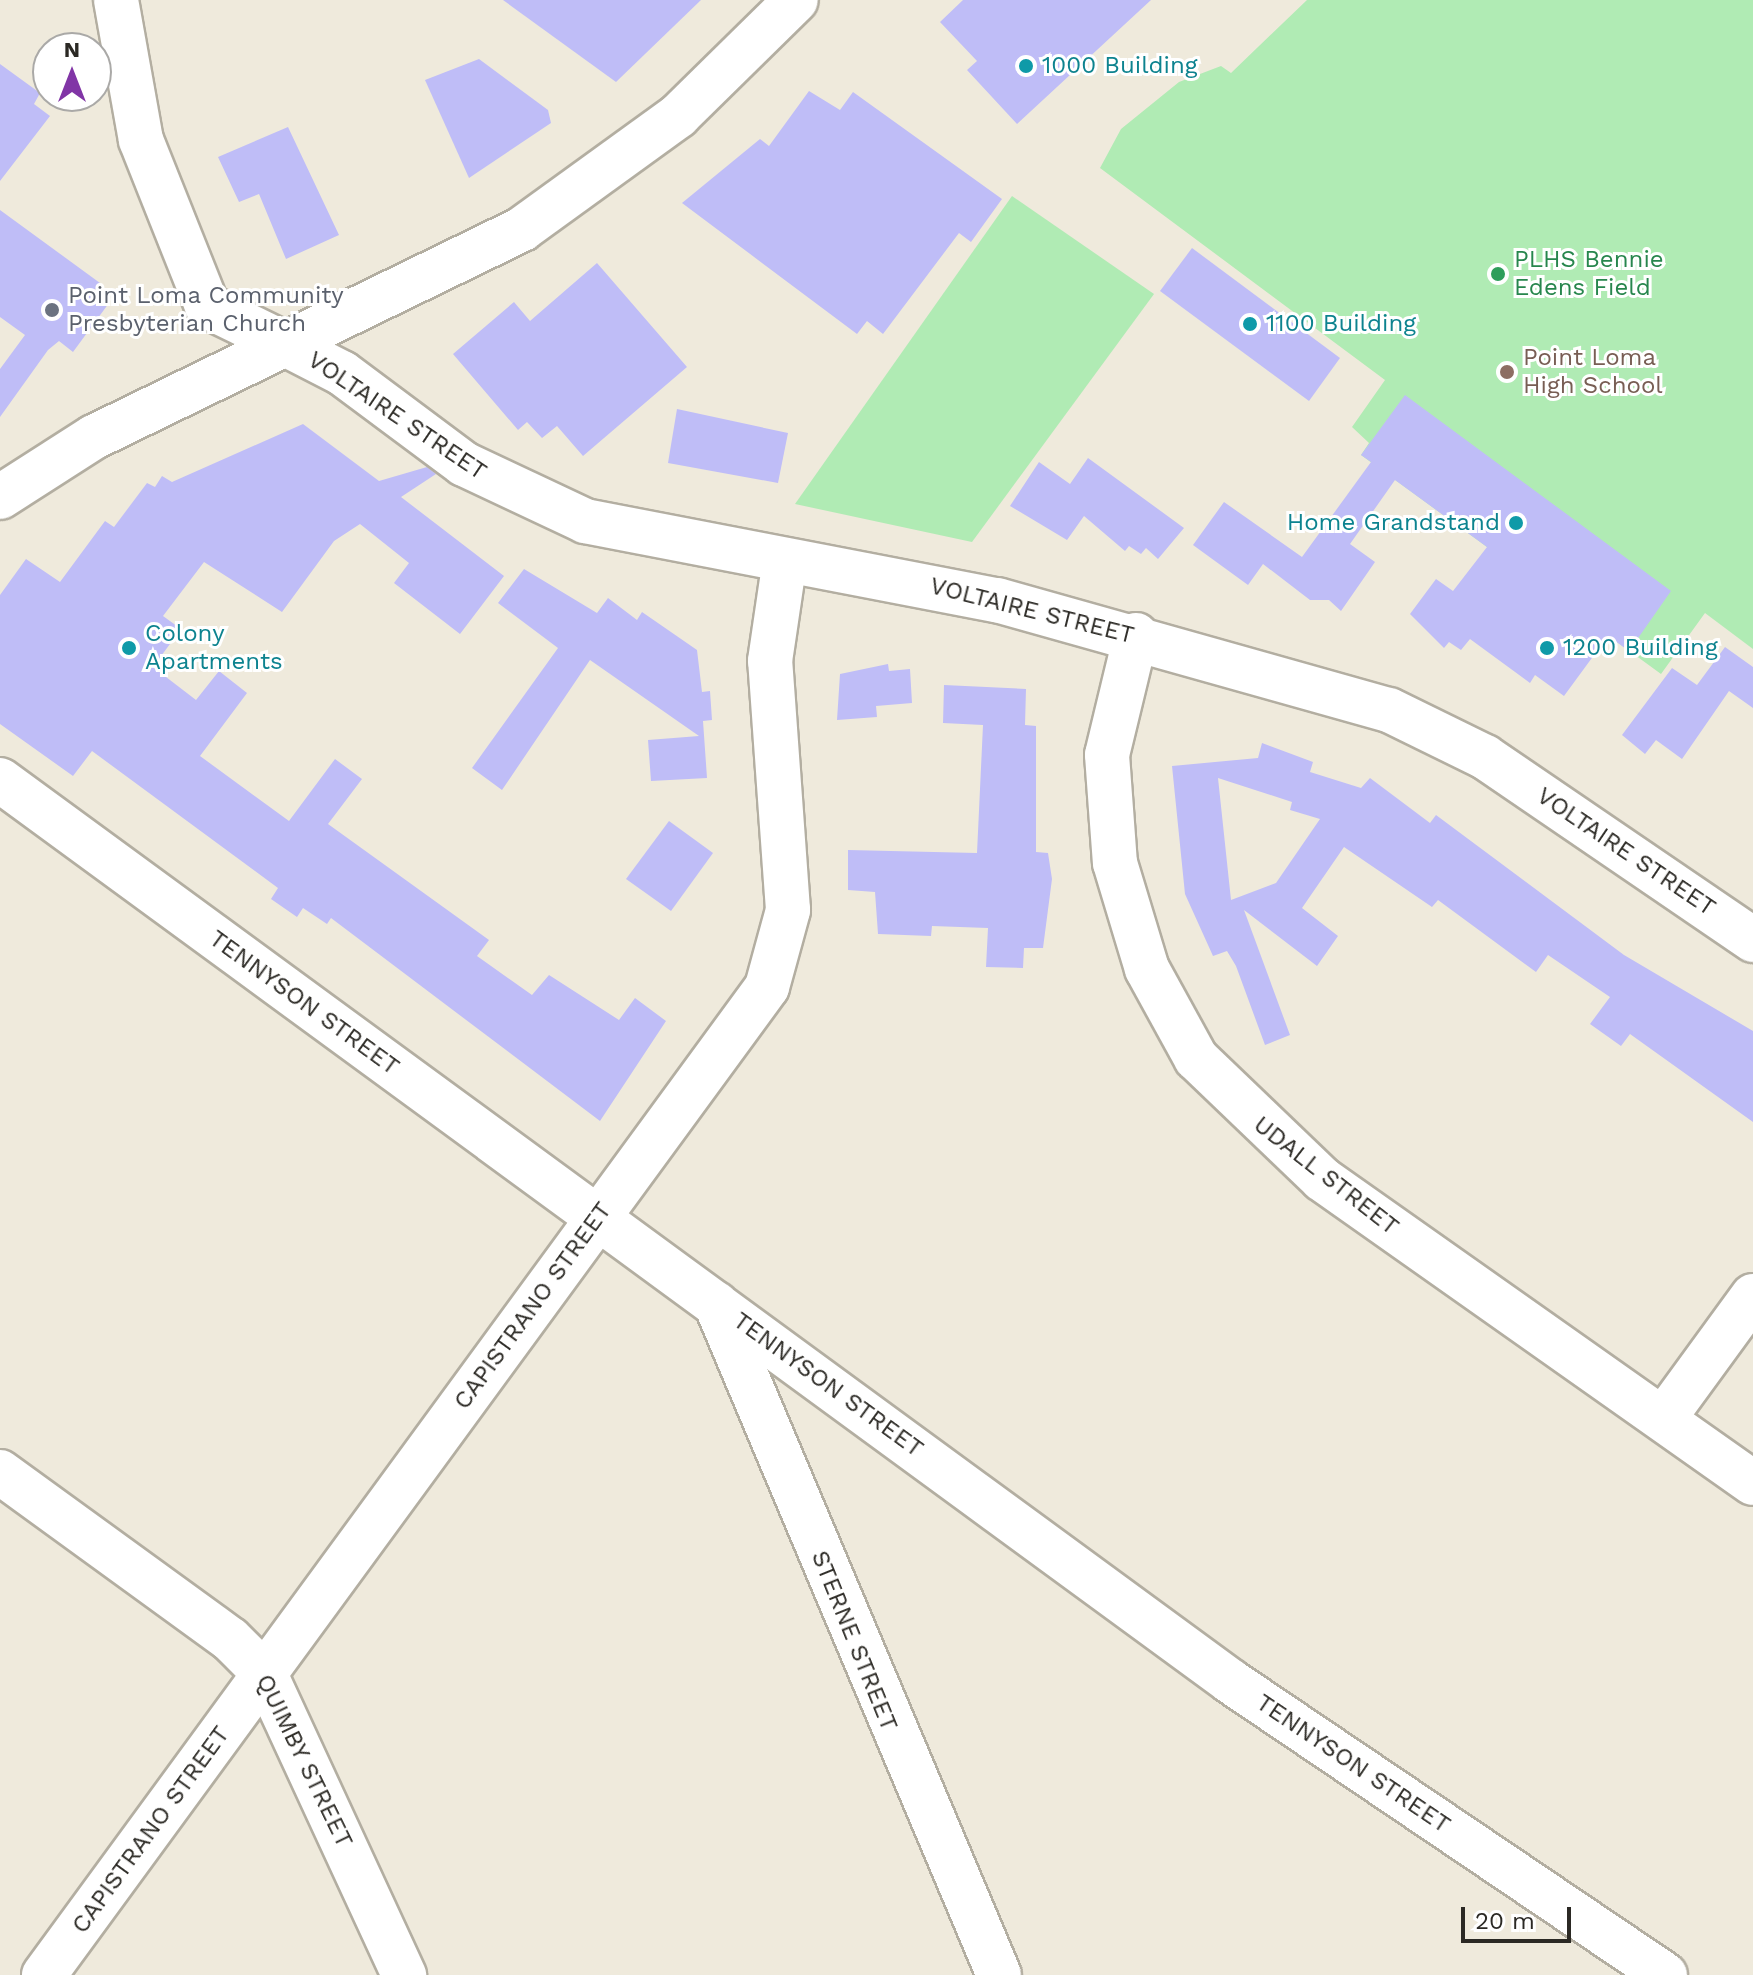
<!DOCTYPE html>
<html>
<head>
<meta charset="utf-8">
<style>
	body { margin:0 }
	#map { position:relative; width:1753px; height:1975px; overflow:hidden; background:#efeadc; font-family:"Work Sans",sans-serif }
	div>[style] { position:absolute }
	.green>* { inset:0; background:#b0ebb4 }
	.building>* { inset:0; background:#bfbdf7 }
	.roads { filter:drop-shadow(2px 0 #b3aea1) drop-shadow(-2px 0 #b3aea1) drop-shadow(0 2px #b3aea1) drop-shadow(0 -2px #b3aea1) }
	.minor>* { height:44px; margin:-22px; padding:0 22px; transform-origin:22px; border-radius:22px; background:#fff }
	.tertiary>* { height:44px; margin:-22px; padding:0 22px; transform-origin:22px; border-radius:22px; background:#fff }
	.secondary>* { height:44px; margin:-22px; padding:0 22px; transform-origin:22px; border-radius:22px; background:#fff }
	.dots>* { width:22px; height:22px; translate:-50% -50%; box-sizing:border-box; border:4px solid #fff; border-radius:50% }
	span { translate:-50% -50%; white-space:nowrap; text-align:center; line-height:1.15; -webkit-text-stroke:6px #fff; paint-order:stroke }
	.culture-label { font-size:24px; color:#0d838f }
	.left { translate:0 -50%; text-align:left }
	.right { translate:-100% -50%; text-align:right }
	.leisure-label { font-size:24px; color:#27864d }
	.worship-label { font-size:24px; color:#5b616d }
	.education-label { font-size:24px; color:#785e54 }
	.street-label { font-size:24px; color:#2b2924 }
	.north { position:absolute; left:32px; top:32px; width:80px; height:80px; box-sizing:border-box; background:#fff; border:2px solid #aaa9a7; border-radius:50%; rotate:0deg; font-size:22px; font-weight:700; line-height:32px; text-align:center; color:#2b2924 }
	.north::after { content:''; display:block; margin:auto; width:28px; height:36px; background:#8135a6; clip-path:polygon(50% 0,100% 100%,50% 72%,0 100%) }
	.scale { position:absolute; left:1461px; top:1907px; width:110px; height:36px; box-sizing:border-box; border:4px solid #2b2924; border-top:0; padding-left:10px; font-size:24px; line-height:28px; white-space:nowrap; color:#2b2924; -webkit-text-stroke:6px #fff; paint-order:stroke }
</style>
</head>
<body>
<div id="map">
	<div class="green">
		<div style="clip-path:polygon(1307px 0,1753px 0,1753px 649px,1705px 613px,1661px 674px,1361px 455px,1369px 443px,1352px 427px,1385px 380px,1100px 168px,1121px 129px,1179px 82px,1221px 66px,1231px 73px)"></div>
		<div style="clip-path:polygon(1012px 196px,1154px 294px,972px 542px,795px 504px)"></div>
	</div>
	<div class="building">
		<div style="clip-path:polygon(503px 0,701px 0,616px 82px)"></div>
		<div style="clip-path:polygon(963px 0,1151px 0,1017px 124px,967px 70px,977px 61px,940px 22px)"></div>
		<div style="clip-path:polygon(479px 59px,548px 110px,551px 123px,469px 178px,425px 80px)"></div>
		<div style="clip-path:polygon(0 64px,40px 93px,34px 104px,50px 116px,0 181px)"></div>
		<div style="clip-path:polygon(809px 91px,840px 110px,853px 92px,1002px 199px,971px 242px,959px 233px,883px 334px,867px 321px,857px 334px,682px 203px,760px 139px,769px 146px)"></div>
		<div style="clip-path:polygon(288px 127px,339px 235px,286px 259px,259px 194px,239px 202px,218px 157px)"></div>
		<div style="clip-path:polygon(0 210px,100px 283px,93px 292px,109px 303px,73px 352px,59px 341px,48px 350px,0 417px,0 369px,25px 335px,0 317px)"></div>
		<div style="clip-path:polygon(1192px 248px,1340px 358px,1309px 401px,1160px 291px)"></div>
		<div style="clip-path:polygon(597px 263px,687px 367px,583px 456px,557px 426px,542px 438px,527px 422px,518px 430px,453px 354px,514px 302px,530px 321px)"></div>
		<div style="clip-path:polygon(1405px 395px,1671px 591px,1629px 651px,1608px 636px,1564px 696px,1535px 675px,1530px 683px,1470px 639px,1461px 650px,1449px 642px,1444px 648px,1410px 614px,1436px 579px,1453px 591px,1487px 547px,1395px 480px,1350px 544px,1375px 562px,1341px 611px,1329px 600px,1310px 600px,1263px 564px,1248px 585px,1193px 545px,1224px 502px,1302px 557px,1371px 462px,1361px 455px)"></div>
		<div style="clip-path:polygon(677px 409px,788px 433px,778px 483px,668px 463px)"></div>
		<div style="clip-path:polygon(303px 424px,379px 481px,427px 467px,436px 474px,401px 497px,504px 576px,460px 634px,394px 583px,409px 563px,360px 524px,334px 541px,282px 612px,204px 562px,163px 616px,181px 629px,153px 667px,196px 700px,219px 671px,247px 693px,200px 756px,289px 821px,335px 759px,362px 779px,328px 824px,489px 940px,477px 956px,532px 995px,549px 975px,619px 1020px,635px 998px,666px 1021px,600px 1121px,331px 918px,327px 924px,303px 908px,297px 917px,271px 899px,278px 888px,92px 751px,73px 776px,0 724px,0 595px,26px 559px,60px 582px,105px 521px,114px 527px,147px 483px,155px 487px,162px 476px,172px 482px)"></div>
		<div style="clip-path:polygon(1088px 458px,1184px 528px,1158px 559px,1146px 548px,1141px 554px,1129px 546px,1125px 551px,1084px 516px,1067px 540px,1010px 506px,1039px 462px,1070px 484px)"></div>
		<div style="clip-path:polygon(524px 569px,597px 613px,608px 598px,637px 620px,642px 612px,697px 650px,702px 692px,710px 691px,712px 720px,703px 721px,707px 778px,651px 781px,648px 740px,699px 736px,590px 660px,502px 790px,472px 768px,558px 648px,498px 603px)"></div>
		<div style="clip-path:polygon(1725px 647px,1753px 667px,1753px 708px,1729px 691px,1682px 759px,1656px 740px,1645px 754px,1622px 735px,1672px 668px,1697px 685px)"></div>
		<div style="clip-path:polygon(888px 664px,889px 671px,910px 669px,912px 703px,876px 706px,877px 717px,837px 720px,840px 674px)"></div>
		<div style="clip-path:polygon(944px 685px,1026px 689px,1025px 725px,1036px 726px,1036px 852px,1048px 853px,1052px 879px,1043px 948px,1024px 948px,1023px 968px,986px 967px,988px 928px,932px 926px,931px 936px,878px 934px,875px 892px,848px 890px,848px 850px,977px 853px,983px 725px,943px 723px)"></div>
		<div style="clip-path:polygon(evenodd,1262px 743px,1313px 762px,1310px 772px,1361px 788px,1370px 778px,1430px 823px,1436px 815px,1624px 955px,1753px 1031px,1753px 1122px,1630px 1034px,1621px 1046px,1590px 1024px,1610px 997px,1548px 955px,1536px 972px,1438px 900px,1432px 907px,1344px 847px,1302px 908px,1338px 936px,1317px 966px,1244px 910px,1290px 1035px,1265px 1045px,1236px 966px,1227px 951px,1213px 956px,1185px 894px,1172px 766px,1258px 758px,1262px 743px,1218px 778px,1292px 802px,1290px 810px,1320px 819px,1276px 883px,1231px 900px,1218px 778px)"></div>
		<div style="clip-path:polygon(669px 821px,713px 853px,671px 911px,626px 879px)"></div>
	</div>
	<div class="roads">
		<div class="minor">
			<div style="left:289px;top:346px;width:59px;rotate:27deg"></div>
			<div style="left:342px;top:373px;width:152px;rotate:36.7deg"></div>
			<div style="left:464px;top:464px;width:134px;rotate:25.2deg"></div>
			<div style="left:585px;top:521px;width:420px;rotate:10.9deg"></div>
			<div style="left:997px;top:600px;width:407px;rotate:15.7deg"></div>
			<div style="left:1389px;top:710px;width:107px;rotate:26.1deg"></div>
			<div style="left:1485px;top:757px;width:325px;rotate:34.3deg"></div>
			<div style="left:1136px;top:635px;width:123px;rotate:103.6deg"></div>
			<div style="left:1107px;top:755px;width:108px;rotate:85.8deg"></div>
			<div style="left:1115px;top:863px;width:111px;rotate:73.2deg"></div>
			<div style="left:1147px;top:969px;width:102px;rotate:61.2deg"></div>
			<div style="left:1196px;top:1058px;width:175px;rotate:43.8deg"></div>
			<div style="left:1322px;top:1179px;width:527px;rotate:35.2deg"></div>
			<div style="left:0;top:780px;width:1525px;rotate:36.22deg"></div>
			<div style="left:1230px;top:1681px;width:525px;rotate:34.05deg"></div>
			<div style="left:716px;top:1304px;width:728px;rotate:67.13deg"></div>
			<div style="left:1664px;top:1418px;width:151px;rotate:-53.9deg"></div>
			<div style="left:0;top:1472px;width:284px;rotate:36deg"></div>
			<div style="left:230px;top:1639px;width:49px;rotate:45deg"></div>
			<div style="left:265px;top:1674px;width:332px;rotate:65.2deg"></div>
			<div style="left:44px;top:1975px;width:1224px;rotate:-53.8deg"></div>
			<div style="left:767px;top:987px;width:80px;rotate:-74.7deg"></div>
			<div style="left:788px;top:910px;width:250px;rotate:-94.1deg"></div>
			<div style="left:770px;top:661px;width:102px;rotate:-81.6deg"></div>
		</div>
		<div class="tertiary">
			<div style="left:116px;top:0;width:142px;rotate:79.9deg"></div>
			<div style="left:141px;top:140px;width:179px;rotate:68.3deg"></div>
			<div style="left:207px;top:306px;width:91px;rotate:26deg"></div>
		</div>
		<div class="secondary">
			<div style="left:0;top:497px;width:112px;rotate:-32.6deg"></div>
			<div style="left:94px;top:437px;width:476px;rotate:-25.9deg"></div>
			<div style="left:522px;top:229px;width:193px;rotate:-35.9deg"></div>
			<div style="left:678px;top:116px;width:165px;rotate:-44.5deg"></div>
		</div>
	</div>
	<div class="dots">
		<div style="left:1026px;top:66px;background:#0f9aa8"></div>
		<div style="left:1498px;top:274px;background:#2e9e5b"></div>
		<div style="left:52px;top:310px;background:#6b7280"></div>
		<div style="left:1250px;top:324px;background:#0f9aa8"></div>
		<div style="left:1507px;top:372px;background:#8d6e63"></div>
		<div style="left:1516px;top:523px;background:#0f9aa8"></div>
		<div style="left:129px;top:648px;background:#0f9aa8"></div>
		<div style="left:1547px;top:648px;background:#0f9aa8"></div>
	</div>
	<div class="culture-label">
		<span class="left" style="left:1042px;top:66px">1000 Building</span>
		<span class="left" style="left:1266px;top:324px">1100 Building</span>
		<span class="right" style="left:1500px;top:523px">Home Grandstand</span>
		<span class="left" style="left:145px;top:648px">Colony<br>Apartments</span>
		<span class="left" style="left:1563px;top:648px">1200 Building</span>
	</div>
	<div class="leisure-label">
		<span class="left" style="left:1514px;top:274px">PLHS Bennie<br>Edens Field</span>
	</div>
	<div class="worship-label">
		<span class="left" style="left:68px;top:310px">Point Loma Community<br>Presbyterian Church</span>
	</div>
	<div class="education-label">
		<span class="left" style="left:1523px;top:372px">Point Loma<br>High School</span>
	</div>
	<div class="street-label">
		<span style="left:397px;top:416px;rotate:34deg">VOLTAIRE STREET</span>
		<span style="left:1032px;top:611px;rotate:14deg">VOLTAIRE STREET</span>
		<span style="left:1626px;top:852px;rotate:34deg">VOLTAIRE STREET</span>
		<span style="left:304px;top:1003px;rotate:36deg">TENNYSON STREET</span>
		<span style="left:1326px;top:1176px;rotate:38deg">UDALL STREET</span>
		<span style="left:533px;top:1306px;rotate:-54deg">CAPISTRANO STREET</span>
		<span style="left:828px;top:1385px;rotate:36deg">TENNYSON STREET</span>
		<span style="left:854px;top:1641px;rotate:68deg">STERNE STREET</span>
		<span style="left:304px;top:1761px;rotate:64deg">QUIMBY STREET</span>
		<span style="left:1353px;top:1764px;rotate:34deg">TENNYSON STREET</span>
		<span style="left:151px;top:1830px;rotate:-54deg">CAPISTRANO STREET</span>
	</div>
	<div class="north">N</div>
	<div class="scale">20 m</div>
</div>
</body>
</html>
